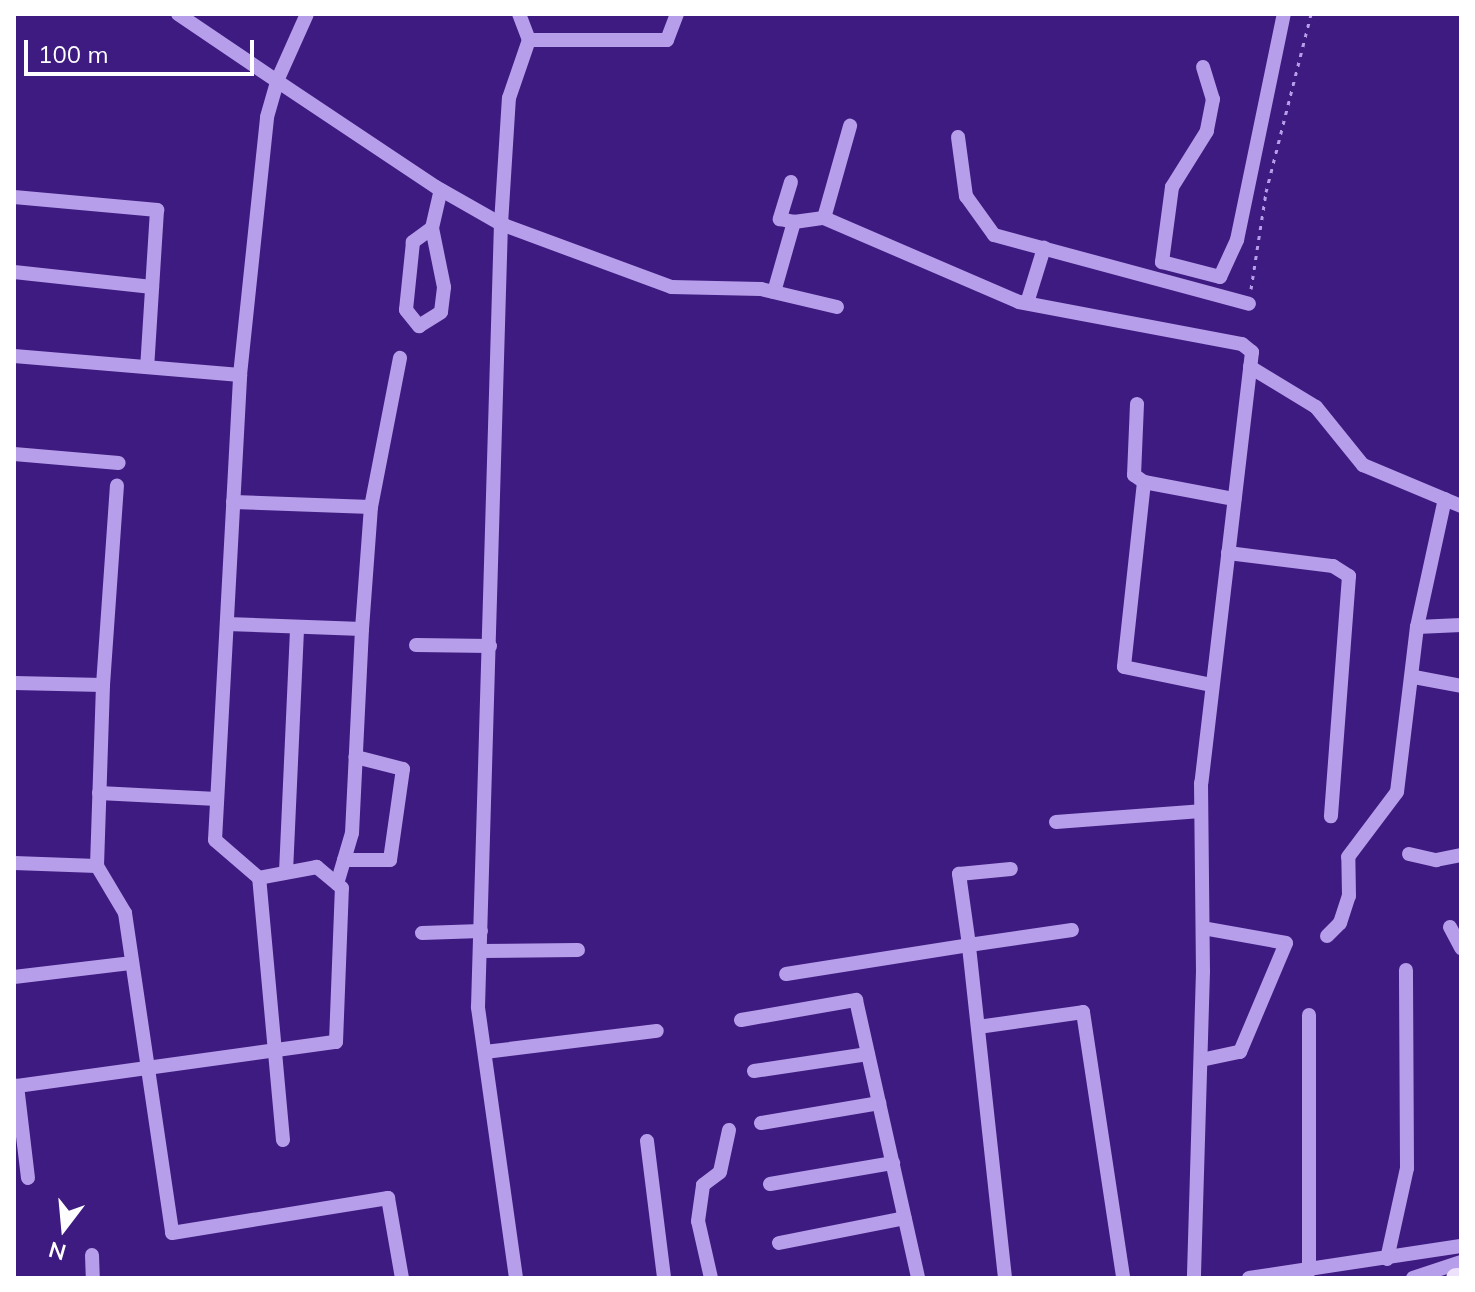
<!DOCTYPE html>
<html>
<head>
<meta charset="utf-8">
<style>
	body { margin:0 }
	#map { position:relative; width:1475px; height:1292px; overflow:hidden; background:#3e1b81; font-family:Mulish,sans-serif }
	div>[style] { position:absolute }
	.path>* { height:3px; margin-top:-1.5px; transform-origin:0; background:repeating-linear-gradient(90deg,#b79eea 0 4px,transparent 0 10px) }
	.minor>* { height:14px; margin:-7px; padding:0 7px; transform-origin:7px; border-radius:7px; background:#b79eea }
	.major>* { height:20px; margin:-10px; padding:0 10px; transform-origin:10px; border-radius:10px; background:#ede2fe }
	span { translate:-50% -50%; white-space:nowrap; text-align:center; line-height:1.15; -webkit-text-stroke:6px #3e1b81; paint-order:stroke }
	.frame { position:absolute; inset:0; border:16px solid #fff; pointer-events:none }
	.north { position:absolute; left:24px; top:1188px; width:80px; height:80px; -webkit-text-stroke:6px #3e1b81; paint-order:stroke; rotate:196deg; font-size:22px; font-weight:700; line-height:32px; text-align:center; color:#fff }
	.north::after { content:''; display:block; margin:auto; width:28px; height:36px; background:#fff; clip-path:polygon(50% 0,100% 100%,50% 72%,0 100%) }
	.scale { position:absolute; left:24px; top:40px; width:230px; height:36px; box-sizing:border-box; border:4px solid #fff; border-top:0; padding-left:10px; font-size:24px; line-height:28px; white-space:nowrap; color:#fff; -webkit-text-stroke:6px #3e1b81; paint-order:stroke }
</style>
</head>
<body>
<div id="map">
	<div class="path">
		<div style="left:1251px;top:289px;width:98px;rotate:-81.2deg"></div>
		<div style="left:1266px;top:192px;width:184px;rotate:-75.8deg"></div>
	</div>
	<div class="minor">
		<div style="left:178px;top:14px;width:120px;rotate:34.1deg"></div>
		<div style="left:277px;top:81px;width:73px;rotate:-65.9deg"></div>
		<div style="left:529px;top:40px;width:138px"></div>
		<div style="left:667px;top:40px;width:28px;rotate:-69deg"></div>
		<div style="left:1203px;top:67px;width:34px;rotate:73deg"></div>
		<div style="left:1213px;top:99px;width:33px;rotate:101deg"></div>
		<div style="left:1207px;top:131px;width:66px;rotate:122deg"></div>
		<div style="left:1172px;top:187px;width:76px;rotate:97.6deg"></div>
		<div style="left:1162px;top:262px;width:60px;rotate:14.5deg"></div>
		<div style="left:1220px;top:277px;width:41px;rotate:-65.3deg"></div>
		<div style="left:1237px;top:240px;width:231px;rotate:-78.3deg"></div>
		<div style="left:958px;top:137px;width:60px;rotate:82.3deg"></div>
		<div style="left:966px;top:196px;width:48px;rotate:54.3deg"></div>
		<div style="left:994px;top:235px;width:264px;rotate:15.1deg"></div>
		<div style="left:791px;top:182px;width:39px;rotate:107deg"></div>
		<div style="left:780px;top:219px;width:14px;rotate:12deg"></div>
		<div style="left:14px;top:197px;width:144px;rotate:5.2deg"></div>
		<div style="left:157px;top:210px;width:157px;rotate:93.6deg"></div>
		<div style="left:824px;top:218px;width:96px;rotate:-74.2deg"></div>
		<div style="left:432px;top:228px;width:24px;rotate:144deg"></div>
		<div style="left:413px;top:242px;width:68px;rotate:95.9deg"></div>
		<div style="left:406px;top:310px;width:21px;rotate:51deg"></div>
		<div style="left:419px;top:326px;width:26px;rotate:-32deg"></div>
		<div style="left:441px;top:312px;width:25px;rotate:-83deg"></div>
		<div style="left:444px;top:287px;width:60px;rotate:-101.5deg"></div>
		<div style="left:432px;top:228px;width:39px;rotate:-77deg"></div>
		<div style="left:14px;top:272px;width:139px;rotate:6.2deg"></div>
		<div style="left:774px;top:292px;width:73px;rotate:-74.1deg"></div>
		<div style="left:794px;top:222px;width:30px;rotate:-8deg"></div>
		<div style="left:824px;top:218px;width:212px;rotate:23.3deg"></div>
		<div style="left:1019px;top:302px;width:227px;rotate:10.7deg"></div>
		<div style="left:1242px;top:344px;width:13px;rotate:39deg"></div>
		<div style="left:1252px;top:352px;width:434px;rotate:96.7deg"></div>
		<div style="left:1201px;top:783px;width:188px;rotate:89.4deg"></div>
		<div style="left:1203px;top:971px;width:307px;rotate:91.7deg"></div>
		<div style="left:1027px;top:303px;width:58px;rotate:-72.8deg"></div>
		<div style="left:14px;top:356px;width:227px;rotate:4.8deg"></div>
		<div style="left:1250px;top:367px;width:77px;rotate:31.2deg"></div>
		<div style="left:1316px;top:407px;width:75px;rotate:51deg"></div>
		<div style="left:1363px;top:465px;width:106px;rotate:22.7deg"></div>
		<div style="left:1137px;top:404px;width:71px;rotate:92.4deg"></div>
		<div style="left:1134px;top:475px;width:12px;rotate:35deg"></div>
		<div style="left:1144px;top:482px;width:92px;rotate:10.7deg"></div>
		<div style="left:14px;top:454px;width:105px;rotate:4.9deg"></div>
		<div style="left:1144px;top:482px;width:186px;rotate:96.2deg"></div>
		<div style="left:1124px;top:667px;width:90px;rotate:11.6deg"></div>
		<div style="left:233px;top:502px;width:138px;rotate:2.1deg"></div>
		<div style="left:1228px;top:553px;width:106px;rotate:7.1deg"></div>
		<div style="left:1333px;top:566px;width:19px;rotate:32deg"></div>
		<div style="left:1349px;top:576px;width:241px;rotate:94.3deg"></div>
		<div style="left:227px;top:624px;width:135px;rotate:2.1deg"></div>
		<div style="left:362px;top:629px;width:204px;rotate:92.8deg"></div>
		<div style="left:352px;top:833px;width:53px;rotate:106.4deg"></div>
		<div style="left:1417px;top:627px;width:44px;rotate:-2.6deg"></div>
		<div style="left:362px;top:629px;width:122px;rotate:-85.8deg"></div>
		<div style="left:371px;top:507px;width:152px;rotate:-79deg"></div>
		<div style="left:416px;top:645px;width:74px;rotate:0.8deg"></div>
		<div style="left:1414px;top:677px;width:48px;rotate:10.8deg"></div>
		<div style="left:14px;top:683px;width:89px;rotate:1.3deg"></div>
		<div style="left:103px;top:685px;width:181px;rotate:91.9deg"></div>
		<div style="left:97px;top:866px;width:55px;rotate:59.2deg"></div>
		<div style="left:125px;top:913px;width:323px;rotate:81.6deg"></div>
		<div style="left:172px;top:1233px;width:219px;rotate:-9.2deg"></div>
		<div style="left:388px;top:1198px;width:81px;rotate:80.1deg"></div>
		<div style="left:103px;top:685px;width:200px;rotate:-86deg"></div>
		<div style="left:99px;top:793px;width:118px;rotate:2.9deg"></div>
		<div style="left:1056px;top:822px;width:145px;rotate:-4.3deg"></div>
		<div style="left:1409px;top:854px;width:28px;rotate:13deg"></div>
		<div style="left:1436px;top:860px;width:25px;rotate:-11deg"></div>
		<div style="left:344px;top:860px;width:46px"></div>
		<div style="left:390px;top:860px;width:92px;rotate:-81.9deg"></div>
		<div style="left:403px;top:769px;width:49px;rotate:-165.7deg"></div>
		<div style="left:14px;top:863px;width:83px;rotate:2.1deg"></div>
		<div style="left:286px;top:872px;width:245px;rotate:-87.4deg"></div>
		<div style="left:1450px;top:927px;width:24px;rotate:62deg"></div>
		<div style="left:422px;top:933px;width:59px;rotate:-1.9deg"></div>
		<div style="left:1327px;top:936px;width:18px;rotate:-45deg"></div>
		<div style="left:1340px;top:923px;width:28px;rotate:-72deg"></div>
		<div style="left:1349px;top:896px;width:39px;rotate:-91deg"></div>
		<div style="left:1348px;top:857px;width:81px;rotate:-53deg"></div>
		<div style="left:1397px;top:792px;width:166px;rotate:-83.1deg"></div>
		<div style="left:1417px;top:627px;width:131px;rotate:-77.7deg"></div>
		<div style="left:480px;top:951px;width:98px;rotate:-0.6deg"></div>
		<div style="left:786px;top:974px;width:185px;rotate:-9deg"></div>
		<div style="left:969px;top:945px;width:72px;rotate:-98deg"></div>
		<div style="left:959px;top:874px;width:52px;rotate:-5.5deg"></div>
		<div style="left:14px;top:977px;width:119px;rotate:-6.8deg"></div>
		<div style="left:741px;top:1020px;width:117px;rotate:-9.9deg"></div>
		<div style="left:856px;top:1000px;width:285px;rotate:77.4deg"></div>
		<div style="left:978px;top:1027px;width:106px;rotate:-8.1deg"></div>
		<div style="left:1083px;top:1012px;width:269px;rotate:81.4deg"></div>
		<div style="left:485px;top:1052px;width:173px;rotate:-7deg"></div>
		<div style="left:1201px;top:1060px;width:40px;rotate:-12deg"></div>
		<div style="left:1240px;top:1052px;width:118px;rotate:-67.1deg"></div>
		<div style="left:1286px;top:943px;width:84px;rotate:-169.8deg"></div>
		<div style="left:754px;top:1071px;width:115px;rotate:-8.5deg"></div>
		<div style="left:761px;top:1123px;width:120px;rotate:-9.6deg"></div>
		<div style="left:283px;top:1140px;width:263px;rotate:-95.2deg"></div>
		<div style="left:259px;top:878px;width:58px;rotate:-139.2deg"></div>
		<div style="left:215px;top:840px;width:466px;rotate:-86.9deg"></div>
		<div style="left:240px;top:375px;width:259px;rotate:-84deg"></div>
		<div style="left:267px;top:117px;width:37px;rotate:-74deg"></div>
		<div style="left:277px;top:81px;width:191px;rotate:33.7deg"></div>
		<div style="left:436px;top:187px;width:75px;rotate:29.6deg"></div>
		<div style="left:501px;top:224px;width:181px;rotate:20.3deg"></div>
		<div style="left:671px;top:287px;width:90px;rotate:1.3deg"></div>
		<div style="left:761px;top:289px;width:78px;rotate:13.3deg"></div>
		<div style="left:647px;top:1141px;width:138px;rotate:82.9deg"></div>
		<div style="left:28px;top:1178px;width:93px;rotate:-96.8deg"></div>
		<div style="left:17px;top:1086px;width:322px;rotate:-7.9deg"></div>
		<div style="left:336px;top:1042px;width:154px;rotate:-87.8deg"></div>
		<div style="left:342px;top:888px;width:33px;rotate:-140deg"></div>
		<div style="left:317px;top:867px;width:59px;rotate:169.3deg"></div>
		<div style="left:770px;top:1184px;width:125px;rotate:-9.7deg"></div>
		<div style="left:779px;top:1243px;width:128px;rotate:-11.2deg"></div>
		<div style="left:92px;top:1255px;width:23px;rotate:88deg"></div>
		<div style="left:1387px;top:1259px;width:93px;rotate:-77.6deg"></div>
		<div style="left:1407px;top:1168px;width:198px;rotate:-90.3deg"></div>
		<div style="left:1309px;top:1271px;width:256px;rotate:-90deg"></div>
		<div style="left:516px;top:1278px;width:274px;rotate:-98deg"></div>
		<div style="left:478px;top:1007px;width:783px;rotate:-88.32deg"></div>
		<div style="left:501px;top:224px;width:126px;rotate:-86.4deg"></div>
		<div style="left:509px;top:98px;width:61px;rotate:-71deg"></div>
		<div style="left:529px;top:40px;width:28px;rotate:-111deg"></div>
		<div style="left:711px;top:1278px;width:58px;rotate:-102.8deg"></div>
		<div style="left:698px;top:1221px;width:36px;rotate:-82deg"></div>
		<div style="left:703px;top:1185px;width:21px;rotate:-37deg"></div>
		<div style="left:720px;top:1172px;width:43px;rotate:-77.9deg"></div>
		<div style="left:1005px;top:1278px;width:335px;rotate:-96.2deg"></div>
		<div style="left:969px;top:945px;width:104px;rotate:-8.3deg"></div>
		<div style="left:1249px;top:1278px;width:214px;rotate:-8.6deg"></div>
		<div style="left:1413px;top:1278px;width:51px;rotate:-18.4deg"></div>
	</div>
	<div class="major">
		<div style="left:1456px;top:1278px;width:5px"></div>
	</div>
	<div class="frame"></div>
	<div class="north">N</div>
	<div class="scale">100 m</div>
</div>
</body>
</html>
